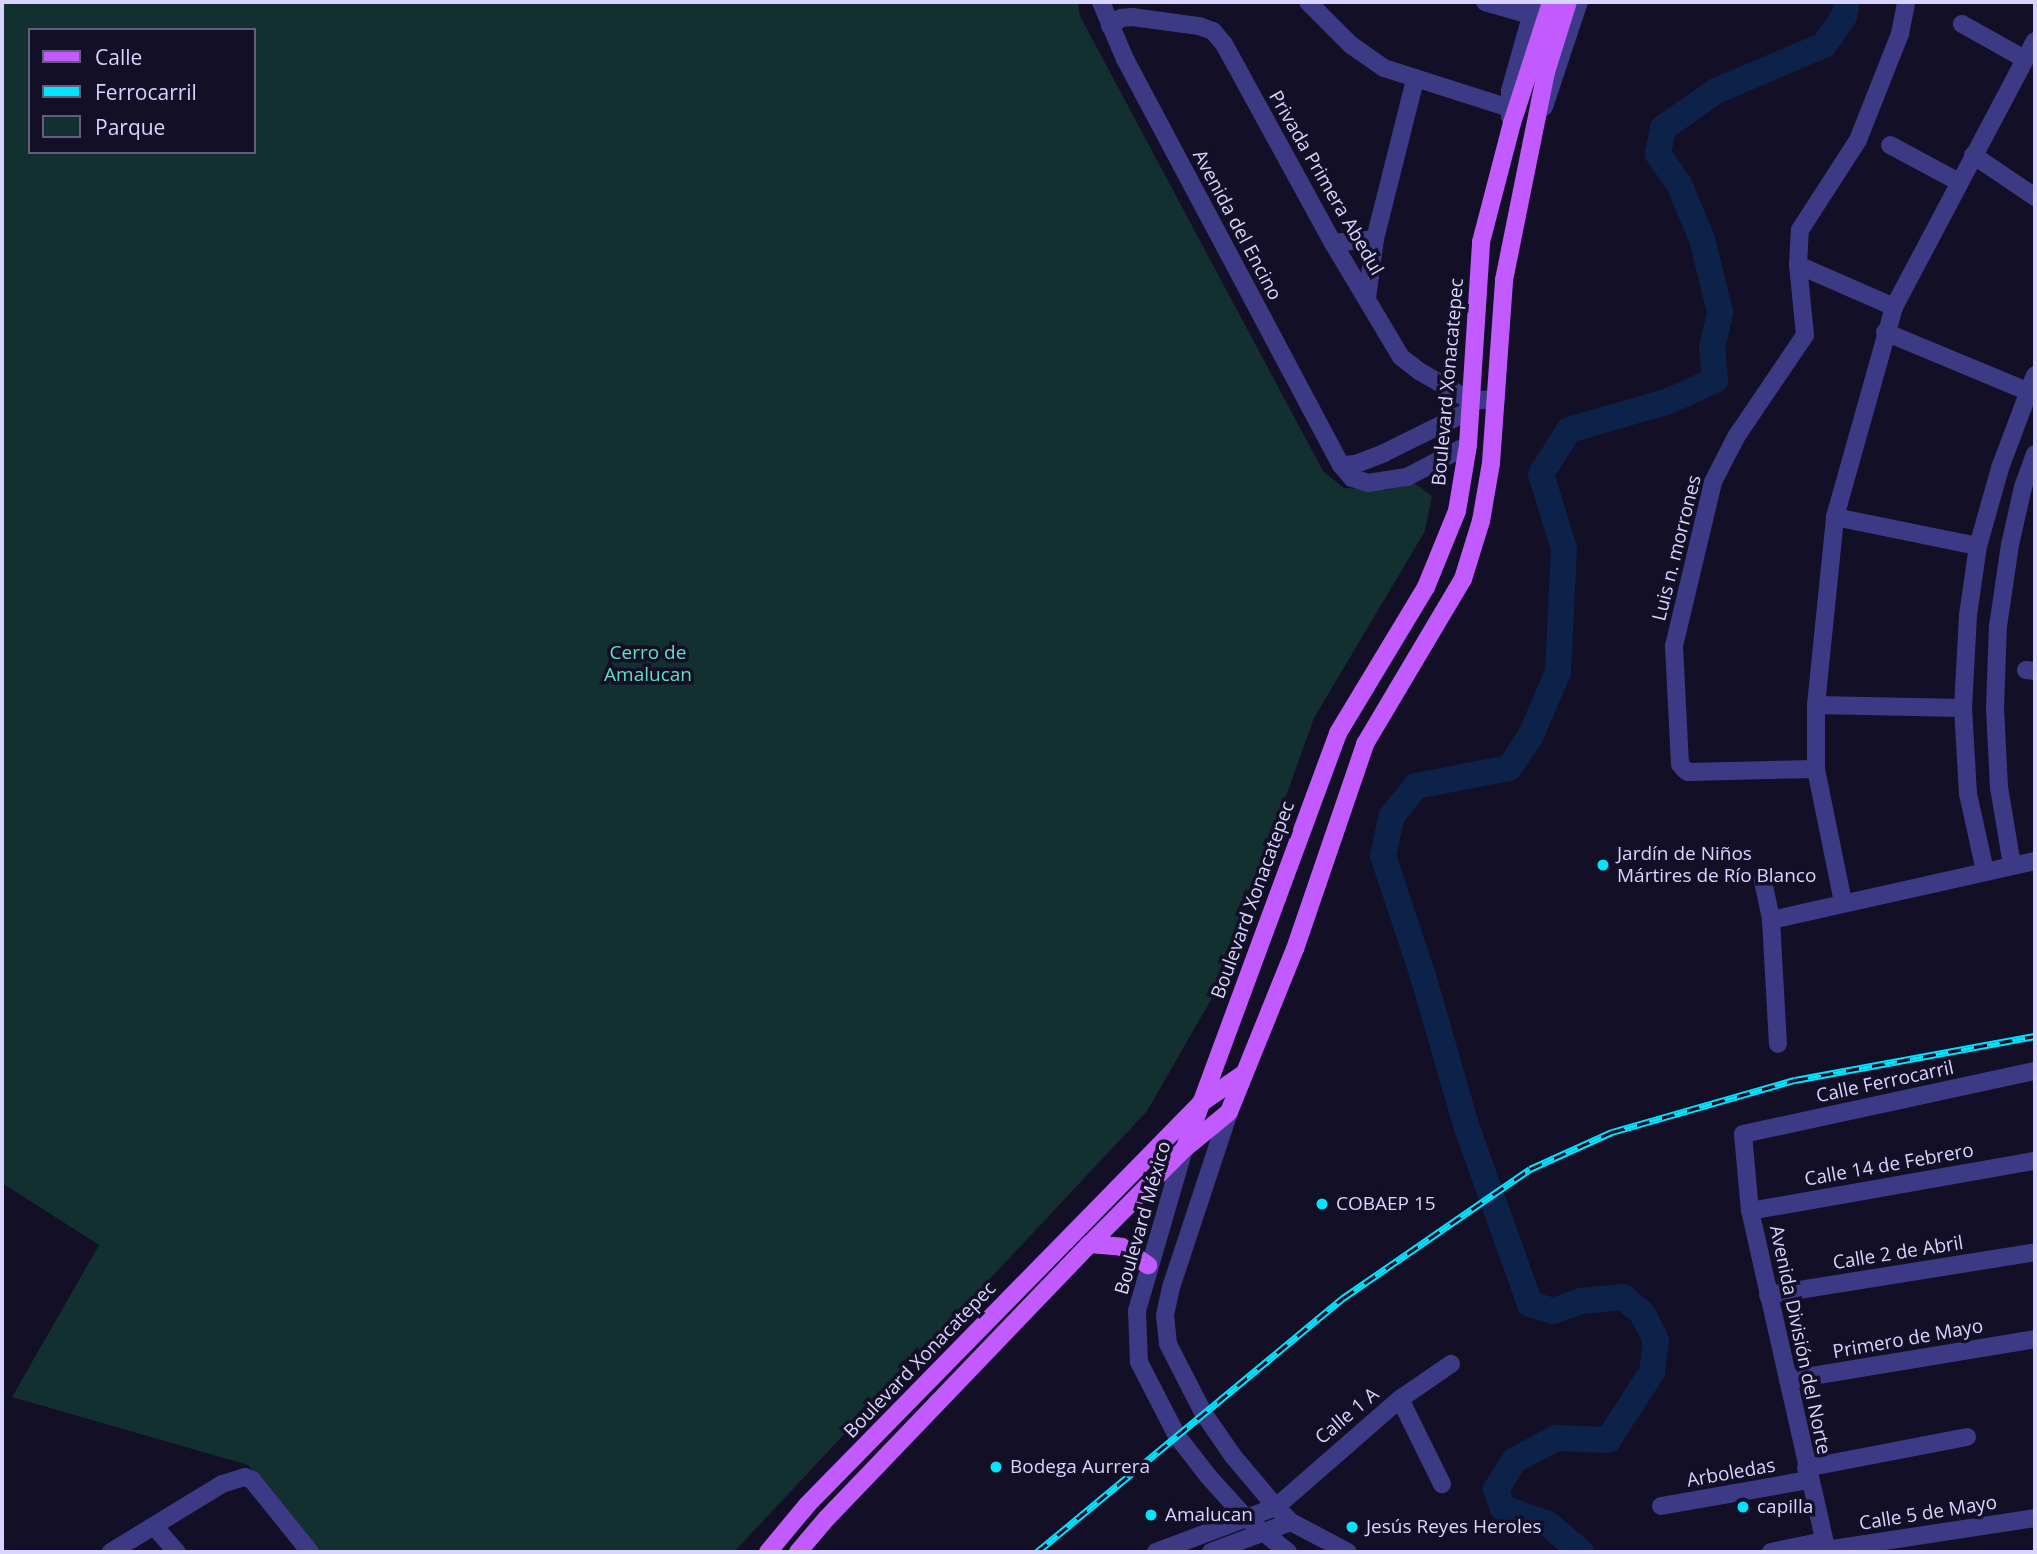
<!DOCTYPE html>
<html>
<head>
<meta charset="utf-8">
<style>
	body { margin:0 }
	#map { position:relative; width:2037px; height:1554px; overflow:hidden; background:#130f26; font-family:"Open Sans",sans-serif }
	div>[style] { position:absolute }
	.green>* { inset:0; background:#12302f }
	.river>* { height:26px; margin:-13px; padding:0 13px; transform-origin:13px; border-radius:13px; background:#0c2248 }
	.minor>* { height:18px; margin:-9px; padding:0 9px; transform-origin:9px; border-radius:9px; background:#3d3a85 }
	.major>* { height:18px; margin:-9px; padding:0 9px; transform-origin:9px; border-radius:9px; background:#c25bff }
	.rail>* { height:7px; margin-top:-3.5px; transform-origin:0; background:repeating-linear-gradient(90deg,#130f26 0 13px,#00e5ff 0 26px); box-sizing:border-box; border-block:2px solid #00e5ff }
	.dots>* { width:19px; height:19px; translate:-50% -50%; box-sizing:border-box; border:4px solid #130f26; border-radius:50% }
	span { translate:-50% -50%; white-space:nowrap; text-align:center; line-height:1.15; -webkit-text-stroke:7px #130f26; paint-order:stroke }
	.street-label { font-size:19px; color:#d9d4ff }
	.park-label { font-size:19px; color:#5fe0c0 }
	.poi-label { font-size:19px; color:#d9d4ff }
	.left { translate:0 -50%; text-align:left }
	.frame { position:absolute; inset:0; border:4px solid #d9d4ff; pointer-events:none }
	.legend { position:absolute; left:28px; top:28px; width:228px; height:126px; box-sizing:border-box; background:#130f26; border:2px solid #625e7d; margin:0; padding:9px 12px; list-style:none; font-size:21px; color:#d9d4ff }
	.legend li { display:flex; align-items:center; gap:14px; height:35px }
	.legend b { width:35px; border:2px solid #625e7d }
</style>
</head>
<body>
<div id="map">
	<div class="green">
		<div style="clip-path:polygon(evenodd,2px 2px,1078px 2px,1080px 16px,1323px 471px,1344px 488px,1387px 490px,1414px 483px,1432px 496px,1425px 531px,1314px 718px,1216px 991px,1147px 1111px,734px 1552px,319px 1552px,248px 1465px,12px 1397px,99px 1245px,2px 1183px,2px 2px,30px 30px,254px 30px,254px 152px,30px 152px,30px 30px)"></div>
	</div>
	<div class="river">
		<div style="left:1581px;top:1552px;width:43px;rotate:-139.7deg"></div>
		<div style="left:1548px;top:1524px;width:48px;rotate:-160.4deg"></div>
		<div style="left:1503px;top:1508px;width:20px;rotate:-110deg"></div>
		<div style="left:1496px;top:1489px;width:35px;rotate:-57deg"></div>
		<div style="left:1515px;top:1460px;width:47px;rotate:-28.2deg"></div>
		<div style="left:1556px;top:1438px;width:52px;rotate:2.2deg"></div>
		<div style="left:1608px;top:1440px;width:81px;rotate:-57.1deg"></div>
		<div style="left:1652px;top:1372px;width:32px;rotate:-83deg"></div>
		<div style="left:1656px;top:1340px;width:30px;rotate:-117deg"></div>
		<div style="left:1642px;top:1313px;width:25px;rotate:-140deg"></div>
		<div style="left:1623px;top:1297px;width:42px;rotate:174.6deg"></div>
		<div style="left:1581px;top:1301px;width:30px;rotate:160deg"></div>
		<div style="left:1553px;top:1311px;width:24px;rotate:-163deg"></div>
		<div style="left:1530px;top:1304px;width:190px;rotate:-109.7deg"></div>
		<div style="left:1466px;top:1125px;width:155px;rotate:-106.1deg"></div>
		<div style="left:1423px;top:976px;width:126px;rotate:-108.4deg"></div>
		<div style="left:1383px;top:856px;width:40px;rotate:-78deg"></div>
		<div style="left:1391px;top:817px;width:40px;rotate:-51deg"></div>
		<div style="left:1416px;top:786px;width:95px;rotate:-11deg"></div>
		<div style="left:1509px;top:768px;width:37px;rotate:-56deg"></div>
		<div style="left:1530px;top:737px;width:71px;rotate:-66.7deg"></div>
		<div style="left:1558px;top:672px;width:123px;rotate:-87.2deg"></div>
		<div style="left:1564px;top:549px;width:78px;rotate:-107deg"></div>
		<div style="left:1541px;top:474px;width:52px;rotate:-57.5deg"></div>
		<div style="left:1569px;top:430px;width:104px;rotate:-16.2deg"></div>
		<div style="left:1669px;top:401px;width:51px;rotate:-24.5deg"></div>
		<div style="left:1715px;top:380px;width:32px;rotate:-95deg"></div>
		<div style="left:1712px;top:348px;width:37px;rotate:-77deg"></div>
		<div style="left:1720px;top:312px;width:75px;rotate:-103.9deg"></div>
		<div style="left:1702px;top:239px;width:60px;rotate:-112.7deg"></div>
		<div style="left:1679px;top:184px;width:37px;rotate:-125deg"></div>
		<div style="left:1658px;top:154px;width:26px;rotate:-79deg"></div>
		<div style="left:1663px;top:128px;width:65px;rotate:-34.9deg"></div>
		<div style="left:1716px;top:91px;width:117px;rotate:-23.1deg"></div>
		<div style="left:1824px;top:45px;width:35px;rotate:-55deg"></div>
		<div style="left:1844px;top:16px;width:14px;rotate:-78deg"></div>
	</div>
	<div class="minor">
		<div style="left:1101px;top:2px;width:62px;rotate:67.2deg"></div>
		<div style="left:1125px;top:59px;width:460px;rotate:62deg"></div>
		<div style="left:1341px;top:465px;width:17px;rotate:50deg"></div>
		<div style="left:1352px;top:478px;width:17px;rotate:17deg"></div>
		<div style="left:1368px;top:483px;width:39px;rotate:-9deg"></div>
		<div style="left:1407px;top:477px;width:69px;rotate:-27.7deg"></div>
		<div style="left:1308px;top:2px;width:61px;rotate:45deg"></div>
		<div style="left:1351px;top:45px;width:40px;rotate:34.9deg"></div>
		<div style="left:1384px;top:68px;width:139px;rotate:17.7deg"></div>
		<div style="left:1485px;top:2px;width:47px;rotate:16.1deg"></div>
		<div style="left:1962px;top:24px;width:72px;rotate:29.1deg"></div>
		<div style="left:1110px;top:26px;width:14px;rotate:-36deg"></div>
		<div style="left:1121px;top:18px;width:11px;rotate:-5deg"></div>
		<div style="left:1132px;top:17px;width:68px;rotate:7.7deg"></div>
		<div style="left:1199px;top:26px;width:15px;rotate:20deg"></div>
		<div style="left:1213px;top:31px;width:17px;rotate:50deg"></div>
		<div style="left:1224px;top:44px;width:227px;rotate:61.3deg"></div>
		<div style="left:1333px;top:243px;width:133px;rotate:59.2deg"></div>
		<div style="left:1401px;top:357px;width:23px;rotate:38deg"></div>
		<div style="left:1419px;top:371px;width:60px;rotate:30deg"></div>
		<div style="left:1471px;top:401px;width:25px;rotate:-5deg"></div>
		<div style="left:1544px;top:107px;width:111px;rotate:-71.6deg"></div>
		<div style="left:1510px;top:117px;width:26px;rotate:-90deg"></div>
		<div style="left:1510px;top:91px;width:92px;rotate:-74.3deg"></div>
		<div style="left:1890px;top:145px;width:78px;rotate:28.2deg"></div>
		<div style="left:1973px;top:155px;width:75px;rotate:34.1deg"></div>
		<div style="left:1333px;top:243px;width:42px;rotate:-5.4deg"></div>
		<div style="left:1798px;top:265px;width:105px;rotate:23.6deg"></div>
		<div style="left:1367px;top:298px;width:60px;rotate:-82.3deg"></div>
		<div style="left:1375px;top:239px;width:164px;rotate:-75.9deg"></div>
		<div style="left:1885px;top:332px;width:154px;rotate:22.6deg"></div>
		<div style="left:1341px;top:465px;width:15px;rotate:-4deg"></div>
		<div style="left:1356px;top:464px;width:30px;rotate:-21deg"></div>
		<div style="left:1384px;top:453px;width:95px;rotate:-26.3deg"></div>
		<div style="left:1835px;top:517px;width:146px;rotate:11.5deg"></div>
		<div style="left:2026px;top:670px;width:9px;rotate:6deg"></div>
		<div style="left:1816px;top:705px;width:147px;rotate:1.2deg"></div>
		<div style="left:1816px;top:769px;width:128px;rotate:178.7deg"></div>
		<div style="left:1688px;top:772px;width:5px;rotate:-143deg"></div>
		<div style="left:1684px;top:769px;width:6px;rotate:-129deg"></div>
		<div style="left:1680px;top:764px;width:118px;rotate:-92.9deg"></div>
		<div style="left:1674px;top:646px;width:169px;rotate:-76.6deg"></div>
		<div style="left:1713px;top:482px;width:51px;rotate:-62.9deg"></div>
		<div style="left:1736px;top:437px;width:123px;rotate:-55.9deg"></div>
		<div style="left:1805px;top:335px;width:70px;rotate:-95.7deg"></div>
		<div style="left:1798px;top:265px;width:35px;rotate:-87deg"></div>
		<div style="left:1800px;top:230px;width:107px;rotate:-57.2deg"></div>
		<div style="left:1858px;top:140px;width:114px;rotate:-68.4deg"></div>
		<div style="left:1900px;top:34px;width:33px;rotate:-79deg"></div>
		<div style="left:2012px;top:865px;width:79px;rotate:-99.5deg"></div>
		<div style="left:1999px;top:787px;width:80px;rotate:-92.9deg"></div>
		<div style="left:1995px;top:707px;width:81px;rotate:-87.9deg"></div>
		<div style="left:1998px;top:626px;width:82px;rotate:-81.6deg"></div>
		<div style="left:2010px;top:545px;width:59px;rotate:-77.4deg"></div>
		<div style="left:2023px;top:487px;width:35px;rotate:-70deg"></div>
		<div style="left:1985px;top:871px;width:79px;rotate:-102.4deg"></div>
		<div style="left:1968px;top:794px;width:86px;rotate:-93.3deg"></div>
		<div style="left:1963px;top:708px;width:93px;rotate:-86.9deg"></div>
		<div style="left:1968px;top:615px;width:70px;rotate:-81.8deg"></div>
		<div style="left:1978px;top:546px;width:81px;rotate:-74.2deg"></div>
		<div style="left:2000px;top:468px;width:99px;rotate:-69.4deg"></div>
		<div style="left:1763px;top:881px;width:40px;rotate:78deg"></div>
		<div style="left:1771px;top:920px;width:124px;rotate:86.8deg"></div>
		<div style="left:1843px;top:902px;width:136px;rotate:-101.5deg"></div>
		<div style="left:1816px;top:769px;width:64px;rotate:-90deg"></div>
		<div style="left:1816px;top:705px;width:189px;rotate:-84.2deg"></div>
		<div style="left:1835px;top:517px;width:218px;rotate:-74.3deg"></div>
		<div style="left:1894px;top:307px;width:301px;rotate:-62.1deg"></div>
		<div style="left:1771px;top:920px;width:271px;rotate:-12.6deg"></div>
		<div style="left:1229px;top:1112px;width:184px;rotate:108.3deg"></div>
		<div style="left:1171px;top:1287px;width:29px;rotate:102deg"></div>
		<div style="left:1165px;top:1315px;width:29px;rotate:84deg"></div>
		<div style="left:1168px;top:1344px;width:79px;rotate:62.8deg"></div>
		<div style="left:1204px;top:1414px;width:51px;rotate:55.4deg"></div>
		<div style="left:1233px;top:1456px;width:67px;rotate:49.9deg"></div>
		<div style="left:1276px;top:1507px;width:21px;rotate:45deg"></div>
		<div style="left:1291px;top:1522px;width:64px;rotate:27.8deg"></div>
		<div style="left:1184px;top:1149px;width:169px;rotate:106.2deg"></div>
		<div style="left:1137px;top:1311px;width:51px;rotate:87.8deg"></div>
		<div style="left:1139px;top:1362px;width:83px;rotate:62.8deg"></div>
		<div style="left:1177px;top:1436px;width:51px;rotate:52.2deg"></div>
		<div style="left:1208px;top:1476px;width:57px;rotate:47.9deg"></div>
		<div style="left:1246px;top:1518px;width:54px;rotate:39deg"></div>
		<div style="left:1750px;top:1211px;width:289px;rotate:-10deg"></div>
		<div style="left:1768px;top:1295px;width:270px;rotate:-9.1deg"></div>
		<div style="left:1788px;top:1380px;width:250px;rotate:-9.4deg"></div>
		<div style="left:1400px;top:1399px;width:95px;rotate:63.7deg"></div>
		<div style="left:1806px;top:1468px;width:164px;rotate:-10.9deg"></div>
		<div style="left:1661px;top:1506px;width:150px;rotate:-10deg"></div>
		<div style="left:154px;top:1526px;width:35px;rotate:49deg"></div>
		<div style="left:1826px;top:1550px;width:211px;rotate:-8.7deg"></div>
		<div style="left:111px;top:1552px;width:130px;rotate:-31.5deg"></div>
		<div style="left:222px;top:1484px;width:24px;rotate:-17deg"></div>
		<div style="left:245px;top:1477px;width:8px;rotate:23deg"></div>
		<div style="left:252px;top:1480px;width:92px;rotate:51.1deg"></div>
		<div style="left:1156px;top:1552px;width:128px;rotate:-20.6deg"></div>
		<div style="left:1276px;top:1507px;width:164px;rotate:-41.1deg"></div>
		<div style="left:1400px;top:1399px;width:62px;rotate:-34.5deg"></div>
		<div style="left:1211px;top:1552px;width:85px;rotate:-20.6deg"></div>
		<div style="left:1771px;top:1552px;width:54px;rotate:-11.7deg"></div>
		<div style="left:1827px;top:1552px;width:350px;rotate:-102.7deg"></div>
		<div style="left:1750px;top:1211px;width:77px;rotate:-95.2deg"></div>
		<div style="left:1743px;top:1134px;width:299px;rotate:-12.2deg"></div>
	</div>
	<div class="major">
		<div style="left:1185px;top:1147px;width:441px;rotate:-69.7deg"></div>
		<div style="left:1338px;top:733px;width:170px;rotate:-58.9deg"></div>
		<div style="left:1426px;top:587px;width:82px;rotate:-67.8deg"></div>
		<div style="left:1457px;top:511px;width:67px;rotate:-80.5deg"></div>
		<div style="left:1468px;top:445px;width:203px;rotate:-86.3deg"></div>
		<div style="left:1481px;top:242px;width:123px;rotate:-75.4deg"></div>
		<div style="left:1512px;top:123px;width:127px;rotate:-72.1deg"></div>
		<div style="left:1090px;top:1244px;width:32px;rotate:5deg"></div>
		<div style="left:1122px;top:1247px;width:32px;rotate:35deg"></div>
		<div style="left:768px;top:1552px;width:62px;rotate:-50.2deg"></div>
		<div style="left:808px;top:1504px;width:561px;rotate:-45.58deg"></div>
		<div style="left:1201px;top:1103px;width:51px;rotate:-34.6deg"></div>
		<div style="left:798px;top:1552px;width:43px;rotate:-49.7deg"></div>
		<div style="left:826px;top:1519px;width:381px;rotate:-46.2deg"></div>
		<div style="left:1090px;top:1244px;width:134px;rotate:-45.3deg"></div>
		<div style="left:1184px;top:1149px;width:58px;rotate:-39.4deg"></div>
		<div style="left:1229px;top:1112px;width:176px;rotate:-68deg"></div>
		<div style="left:1295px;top:949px;width:217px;rotate:-71.1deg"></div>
		<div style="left:1365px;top:744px;width:192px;rotate:-59.3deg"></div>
		<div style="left:1463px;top:579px;width:61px;rotate:-72.8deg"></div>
		<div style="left:1481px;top:521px;width:59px;rotate:-80.2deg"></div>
		<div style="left:1491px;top:463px;width:183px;rotate:-85.9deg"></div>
		<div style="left:1504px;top:280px;width:212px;rotate:-78.6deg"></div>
		<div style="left:1546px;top:72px;width:73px;rotate:-72.6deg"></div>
	</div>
	<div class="rail">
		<div style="left:1037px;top:1552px;width:398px;rotate:-39.7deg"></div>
		<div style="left:1343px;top:1298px;width:227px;rotate:-34.6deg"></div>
		<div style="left:1530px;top:1169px;width:90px;rotate:-24.3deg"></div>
		<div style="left:1612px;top:1132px;width:190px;rotate:-15.9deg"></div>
		<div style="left:1795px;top:1080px;width:244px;rotate:-10.4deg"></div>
	</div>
	<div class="dots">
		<div style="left:1603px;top:865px;background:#00e5ff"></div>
		<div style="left:1322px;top:1204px;background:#00e5ff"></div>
		<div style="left:996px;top:1467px;background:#00e5ff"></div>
		<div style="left:1743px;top:1507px;background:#00e5ff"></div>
		<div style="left:1151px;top:1515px;background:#00e5ff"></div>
		<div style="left:1352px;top:1527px;background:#00e5ff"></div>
	</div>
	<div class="street-label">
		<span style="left:1326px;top:183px;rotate:60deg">Privada Primera Abedul</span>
		<span style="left:1237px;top:225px;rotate:62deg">Avenida del Encino</span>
		<span style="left:1448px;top:382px;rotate:-85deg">Boulevard Xonacatepec</span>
		<span style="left:1677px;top:548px;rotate:-76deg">Luis n. morrones</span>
		<span style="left:1253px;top:900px;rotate:-70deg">Boulevard Xonacatepec</span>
		<span style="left:1885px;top:1082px;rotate:-12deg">Calle Ferrocarril</span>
		<span style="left:1889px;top:1165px;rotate:-10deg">Calle 14 de Febrero</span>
		<span style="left:1143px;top:1218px;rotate:-74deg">Boulevard México</span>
		<span style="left:1898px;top:1253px;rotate:-9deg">Calle 2 de Abril</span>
		<span style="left:1908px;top:1339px;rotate:-10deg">Primero de Mayo</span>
		<span style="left:1800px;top:1340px;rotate:78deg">Avenida División del Norte</span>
		<span style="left:920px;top:1360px;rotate:-46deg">Boulevard Xonacatepec</span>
		<span style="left:1347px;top:1416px;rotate:-40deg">Calle 1 A</span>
		<span style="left:1731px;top:1473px;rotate:-10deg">Arboledas</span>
		<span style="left:1928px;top:1513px;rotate:-9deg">Calle 5 de Mayo</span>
	</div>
	<div class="park-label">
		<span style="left:648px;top:664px">Cerro de<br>Amalucan</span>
	</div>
	<div class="poi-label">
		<span class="left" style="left:1617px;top:865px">Jardín de Niños<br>Mártires de Río Blanco</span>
		<span class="left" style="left:1336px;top:1204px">COBAEP 15</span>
		<span class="left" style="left:1010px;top:1467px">Bodega Aurrera</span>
		<span class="left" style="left:1757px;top:1507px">capilla</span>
		<span class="left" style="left:1165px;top:1515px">Amalucan</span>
		<span class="left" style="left:1366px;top:1527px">Jesús Reyes Heroles</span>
	</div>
	<div class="frame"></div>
	<ul class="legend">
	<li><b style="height:9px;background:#c25bff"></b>Calle</li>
	<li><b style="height:9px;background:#00e5ff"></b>Ferrocarril</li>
	<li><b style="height:19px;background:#12302f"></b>Parque</li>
	</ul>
</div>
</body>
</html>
